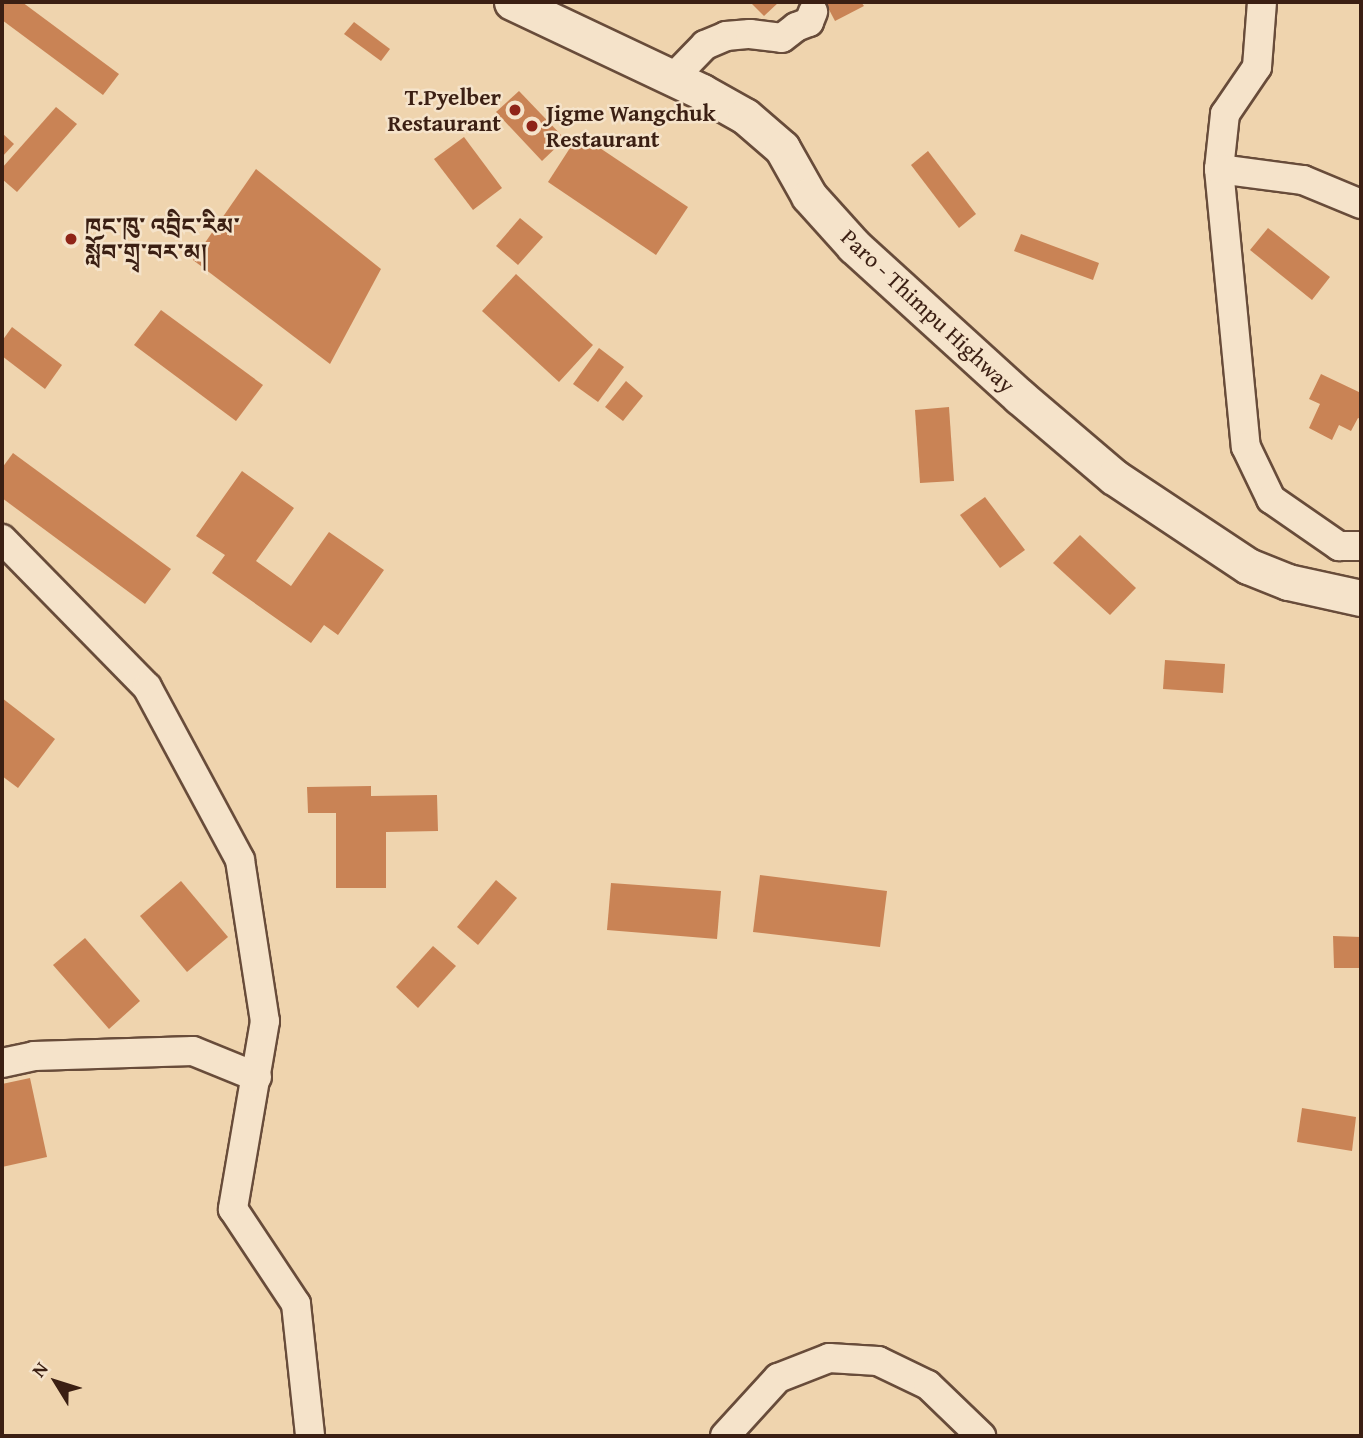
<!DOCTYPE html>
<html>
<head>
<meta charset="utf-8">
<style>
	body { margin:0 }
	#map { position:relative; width:1363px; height:1438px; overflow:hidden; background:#efd4ae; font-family:"Gentium Book Plus","Noto Serif Tibetan",serif }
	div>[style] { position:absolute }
	.building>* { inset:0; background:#c98355 }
	.roads { filter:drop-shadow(2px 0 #684c3a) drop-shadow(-2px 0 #684c3a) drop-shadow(0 2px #684c3a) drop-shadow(0 -2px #684c3a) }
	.minor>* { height:28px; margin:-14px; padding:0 14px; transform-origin:14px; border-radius:14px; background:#f5e3ca }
	.tertiary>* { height:35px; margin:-17.5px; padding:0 17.5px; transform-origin:17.5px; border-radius:17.5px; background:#f5e3ca }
	.dots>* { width:19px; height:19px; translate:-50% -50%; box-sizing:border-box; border:4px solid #f5e3ca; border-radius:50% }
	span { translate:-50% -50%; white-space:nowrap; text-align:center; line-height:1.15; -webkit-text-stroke:5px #f5e3ca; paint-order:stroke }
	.poi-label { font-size:23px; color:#3b1f13; font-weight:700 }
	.right { translate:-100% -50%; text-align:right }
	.left { translate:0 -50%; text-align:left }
	.street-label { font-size:23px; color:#3b1f13 }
	.frame { position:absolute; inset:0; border:4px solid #3b1f13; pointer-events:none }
	.north { position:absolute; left:21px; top:1347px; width:70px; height:70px; -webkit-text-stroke:5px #f5e3ca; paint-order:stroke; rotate:308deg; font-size:19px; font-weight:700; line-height:28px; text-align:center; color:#3b1f13 }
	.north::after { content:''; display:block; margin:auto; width:24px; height:32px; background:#3b1f13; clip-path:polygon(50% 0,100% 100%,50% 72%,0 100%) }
</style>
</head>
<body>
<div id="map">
	<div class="building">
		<div style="clip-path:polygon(2px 2px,22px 2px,119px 74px,103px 95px,2px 20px)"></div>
		<div style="clip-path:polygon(750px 2px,779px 2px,764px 16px)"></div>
		<div style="clip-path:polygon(825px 2px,861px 2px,864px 6px,835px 21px)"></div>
		<div style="clip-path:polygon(354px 22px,390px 49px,381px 61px,344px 34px)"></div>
		<div style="clip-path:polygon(519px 91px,565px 139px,542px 161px,496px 112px)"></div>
		<div style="clip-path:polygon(56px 107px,77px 124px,17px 192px,2px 179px,2px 168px)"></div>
		<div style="clip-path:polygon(2px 133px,14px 144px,2px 157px)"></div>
		<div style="clip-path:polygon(579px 134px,688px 207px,656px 255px,548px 182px)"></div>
		<div style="clip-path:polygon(464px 137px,502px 188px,473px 210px,434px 159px)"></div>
		<div style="clip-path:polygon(928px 151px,976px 214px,959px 228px,911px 165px)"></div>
		<div style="clip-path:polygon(256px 169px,381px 269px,330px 364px,193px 260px)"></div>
		<div style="clip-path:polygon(520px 218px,543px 237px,518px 265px,496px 246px)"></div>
		<div style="clip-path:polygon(1268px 228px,1330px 277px,1312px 300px,1250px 250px)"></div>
		<div style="clip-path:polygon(1021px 234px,1099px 263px,1093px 280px,1014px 251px)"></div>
		<div style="clip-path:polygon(516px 274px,593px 345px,559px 382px,482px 311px)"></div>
		<div style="clip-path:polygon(161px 310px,263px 385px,236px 421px,134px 345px)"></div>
		<div style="clip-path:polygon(12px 327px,62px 365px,45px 389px,2px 356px,2px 341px)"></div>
		<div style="clip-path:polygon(599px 348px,624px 367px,598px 402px,573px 384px)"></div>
		<div style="clip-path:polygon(1321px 374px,1361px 393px,1361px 419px,1358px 418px,1351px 431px,1339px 425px,1332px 440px,1309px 428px,1320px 404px,1309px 399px)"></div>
		<div style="clip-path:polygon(626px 381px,643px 396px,623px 421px,605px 407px)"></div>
		<div style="clip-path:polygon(949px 407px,954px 481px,920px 483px,915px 410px)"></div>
		<div style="clip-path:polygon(13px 453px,171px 569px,145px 604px,2px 498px,2px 468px)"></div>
		<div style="clip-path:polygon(242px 471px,294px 508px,256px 561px,291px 586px,329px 532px,384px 570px,338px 635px,324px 625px,311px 643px,212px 573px,225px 555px,196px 536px)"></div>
		<div style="clip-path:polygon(985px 497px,1025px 550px,1000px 568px,960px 515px)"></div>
		<div style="clip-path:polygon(1080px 535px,1136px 588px,1110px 615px,1053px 563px)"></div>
		<div style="clip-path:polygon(1165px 660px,1225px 664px,1223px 693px,1163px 689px)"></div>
		<div style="clip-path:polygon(2px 698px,55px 739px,18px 788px,2px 776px)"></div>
		<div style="clip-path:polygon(371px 786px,371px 796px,437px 795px,438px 831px,386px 832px,386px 888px,336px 888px,336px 813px,308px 813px,307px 787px)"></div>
		<div style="clip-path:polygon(760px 875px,887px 891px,880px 947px,753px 932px)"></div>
		<div style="clip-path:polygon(496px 880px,517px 898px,478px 945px,457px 927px)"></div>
		<div style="clip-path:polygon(181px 881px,228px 937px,187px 972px,140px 916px)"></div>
		<div style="clip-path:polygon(611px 883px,721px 891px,717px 939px,607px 930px)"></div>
		<div style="clip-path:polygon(1333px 936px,1361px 937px,1361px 968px,1334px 968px)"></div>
		<div style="clip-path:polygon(85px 938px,140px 1001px,109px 1029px,53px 965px)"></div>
		<div style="clip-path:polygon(433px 946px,456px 966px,418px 1008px,396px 987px)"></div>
		<div style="clip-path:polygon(30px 1078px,47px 1157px,2px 1167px,2px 1084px)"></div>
		<div style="clip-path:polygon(1302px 1108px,1356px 1117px,1352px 1151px,1297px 1142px)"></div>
	</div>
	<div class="roads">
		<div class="minor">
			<div style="left:1262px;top:2px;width:65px;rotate:94.4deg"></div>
			<div style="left:1257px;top:67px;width:57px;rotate:124.2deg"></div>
			<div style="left:1225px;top:114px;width:55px;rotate:96.2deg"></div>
			<div style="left:1219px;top:169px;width:279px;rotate:84.5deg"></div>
			<div style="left:1246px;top:447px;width:58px;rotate:64.3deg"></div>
			<div style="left:1271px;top:499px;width:83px;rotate:34.7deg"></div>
			<div style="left:1339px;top:546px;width:22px"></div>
			<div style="left:673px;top:78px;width:46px;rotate:-45.9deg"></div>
			<div style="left:705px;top:45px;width:23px;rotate:-23deg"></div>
			<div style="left:726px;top:36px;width:24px;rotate:-5deg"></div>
			<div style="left:750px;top:34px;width:32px;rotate:7deg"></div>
			<div style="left:782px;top:38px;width:18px;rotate:-38deg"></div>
			<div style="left:796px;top:27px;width:14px;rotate:-21deg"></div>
			<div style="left:809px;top:22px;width:11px;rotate:-68deg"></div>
			<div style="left:1219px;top:169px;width:85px;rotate:7.5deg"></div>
			<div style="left:1303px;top:180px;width:63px;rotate:22.5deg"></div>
			<div style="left:2px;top:539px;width:207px;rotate:45.6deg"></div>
			<div style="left:147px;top:687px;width:196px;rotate:61.7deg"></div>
			<div style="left:240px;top:860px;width:163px;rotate:81.2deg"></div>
			<div style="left:265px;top:1021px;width:191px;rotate:99.7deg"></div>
			<div style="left:233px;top:1209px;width:114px;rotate:56.4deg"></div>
			<div style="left:296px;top:1304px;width:133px;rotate:83.9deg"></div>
			<div style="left:2px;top:1063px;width:33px;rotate:-12deg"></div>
			<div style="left:34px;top:1056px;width:159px;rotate:-1.8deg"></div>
			<div style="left:193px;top:1051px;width:69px;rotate:22.1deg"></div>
			<div style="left:725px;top:1436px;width:79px;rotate:-47.6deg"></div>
			<div style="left:778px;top:1378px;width:55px;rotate:-21.4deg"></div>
			<div style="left:829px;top:1358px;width:49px;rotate:3.5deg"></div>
			<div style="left:878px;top:1361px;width:55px;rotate:25.6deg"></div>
			<div style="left:928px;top:1385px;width:74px;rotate:43.9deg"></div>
		</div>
		<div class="tertiary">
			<div style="left:512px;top:2px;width:210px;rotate:25.3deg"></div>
			<div style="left:702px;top:92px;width:49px;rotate:29.2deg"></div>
			<div style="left:745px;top:116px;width:49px;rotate:40.9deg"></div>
			<div style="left:782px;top:148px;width:55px;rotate:60.6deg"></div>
			<div style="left:809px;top:196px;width:67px;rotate:48deg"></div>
			<div style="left:854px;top:246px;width:224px;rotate:42.3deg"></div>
			<div style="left:1020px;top:397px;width:123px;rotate:40.4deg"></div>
			<div style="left:1114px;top:477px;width:161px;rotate:33.6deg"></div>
			<div style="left:1248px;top:566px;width:43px;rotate:21.8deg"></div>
			<div style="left:1288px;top:582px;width:75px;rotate:12.4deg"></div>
		</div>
	</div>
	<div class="dots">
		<div style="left:515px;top:110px;background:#8f2418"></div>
		<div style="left:532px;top:126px;background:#8f2418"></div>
		<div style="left:71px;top:239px;background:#8f2418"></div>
	</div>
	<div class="poi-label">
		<span class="right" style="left:501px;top:110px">T.Pyelber<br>Restaurant</span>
		<span class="left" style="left:546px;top:126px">Jigme Wangchuk<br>Restaurant</span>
		<span class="left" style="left:85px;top:239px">ཁང་ཁུ་ འབྲིང་རིམ་<br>སློབ་གྲྭ་བར་མ།</span>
	</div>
	<div class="street-label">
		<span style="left:928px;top:311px;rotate:43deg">Paro - Thimpu Highway</span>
	</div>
	<div class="frame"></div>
	<div class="north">N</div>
</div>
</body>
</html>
